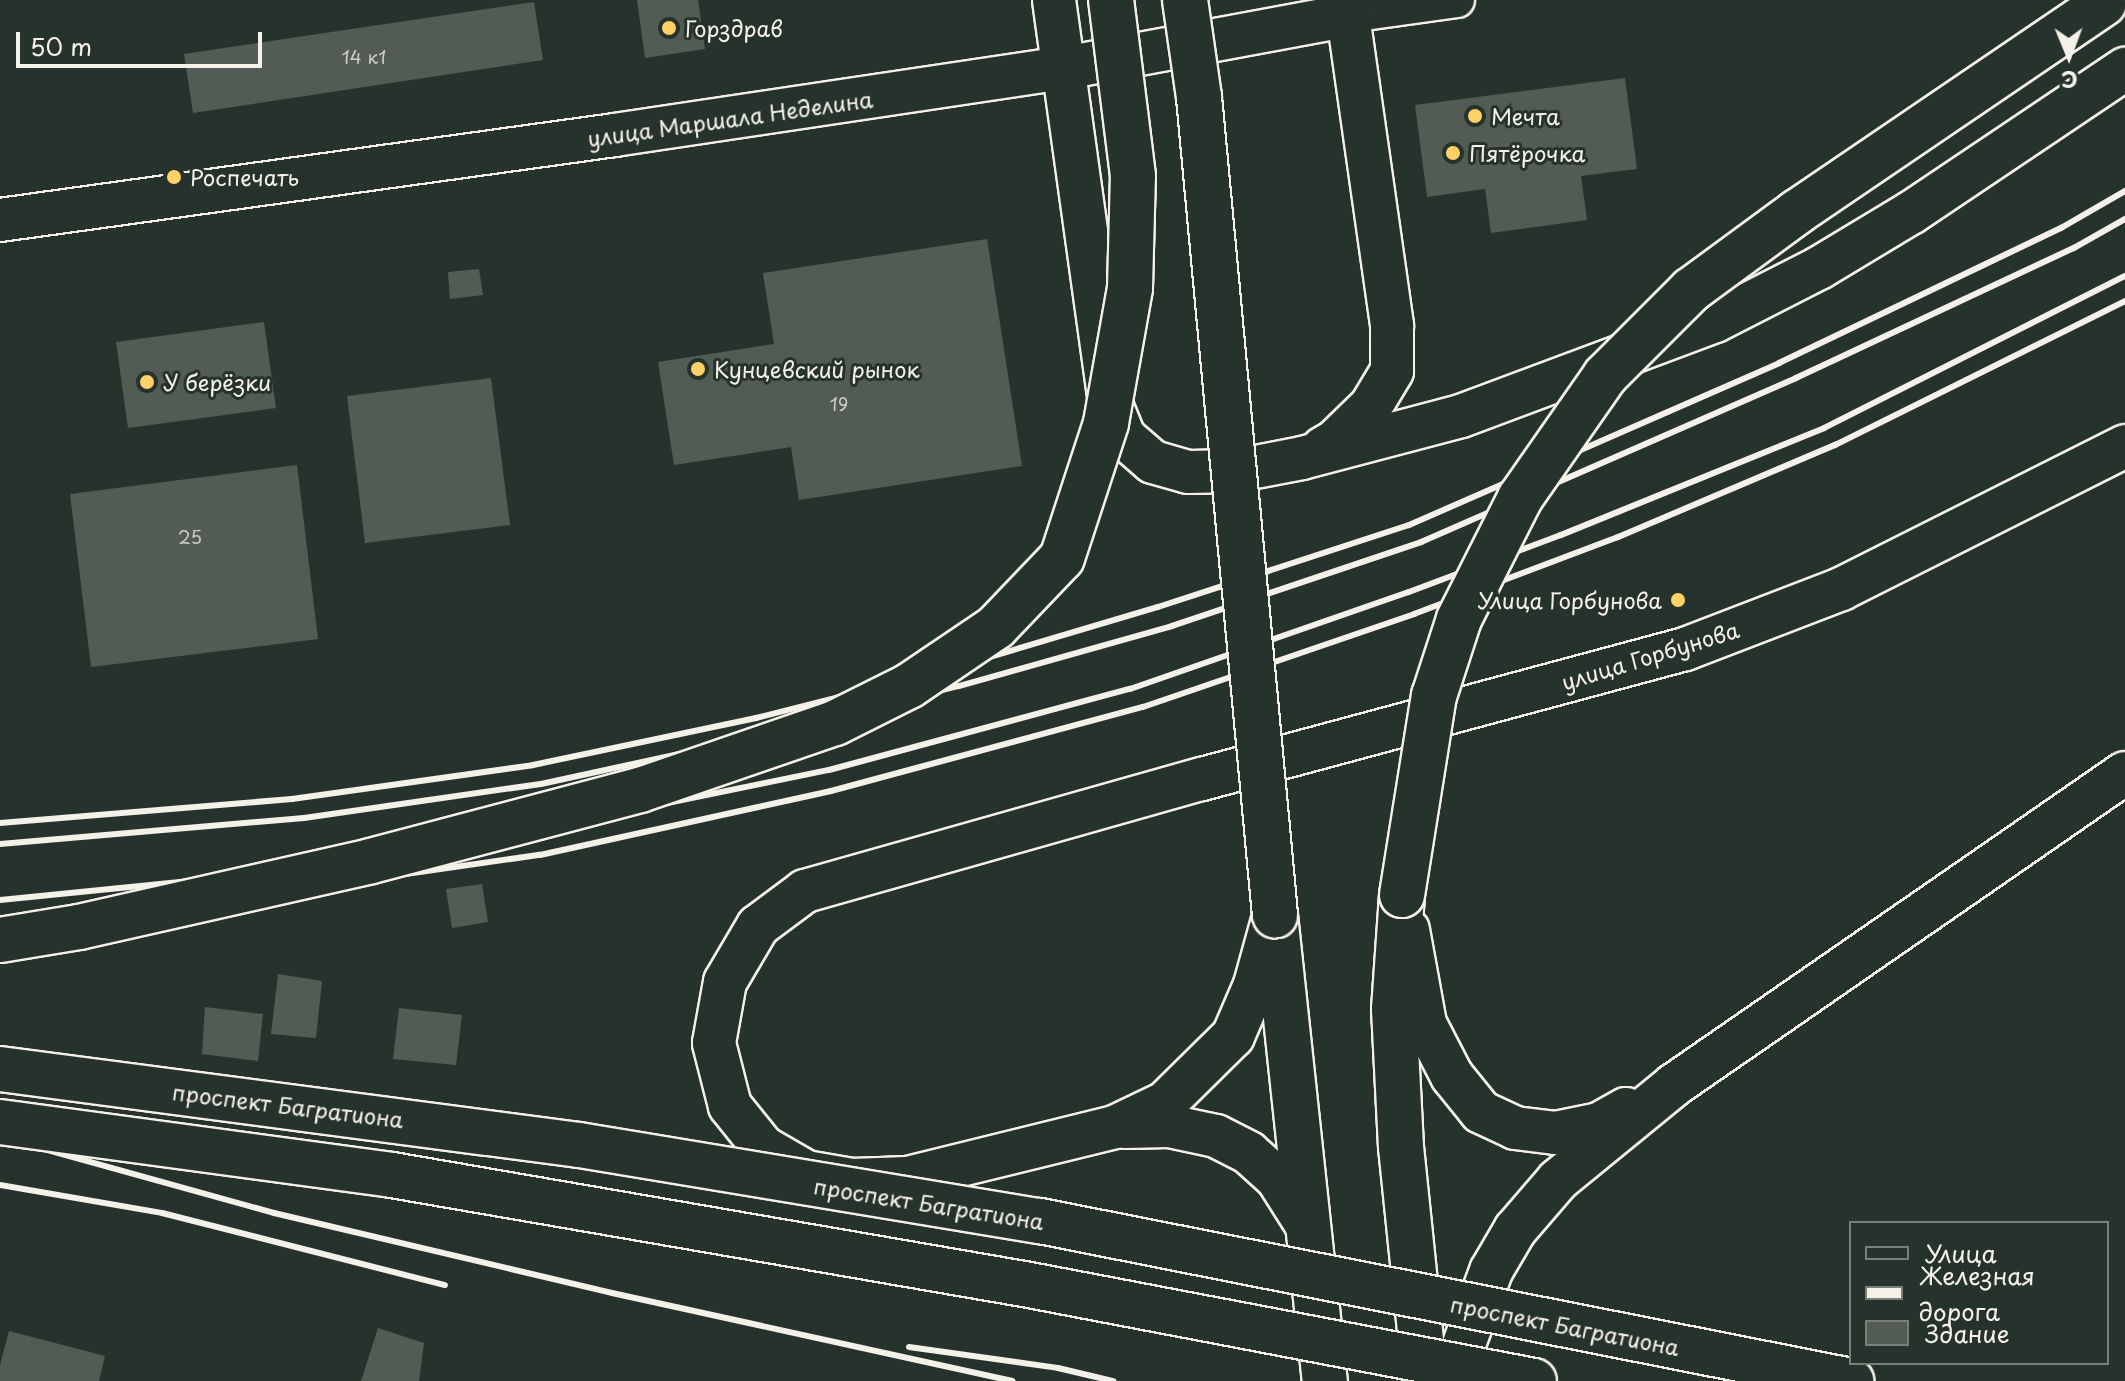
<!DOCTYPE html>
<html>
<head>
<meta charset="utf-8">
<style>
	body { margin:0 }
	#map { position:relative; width:2125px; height:1381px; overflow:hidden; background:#26332d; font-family:"Playpen Sans",sans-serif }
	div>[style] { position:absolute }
	.building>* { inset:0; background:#525c55 }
	.roads { filter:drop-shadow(2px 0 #f4f1e8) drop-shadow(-2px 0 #f4f1e8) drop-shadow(0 2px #f4f1e8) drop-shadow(0 -2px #f4f1e8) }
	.minor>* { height:34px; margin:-17px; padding:0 17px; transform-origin:17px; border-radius:17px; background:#26332d }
	.tertiary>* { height:42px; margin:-21px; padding:0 21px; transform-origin:21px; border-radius:21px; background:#26332d }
	.secondary>* { height:44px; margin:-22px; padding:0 22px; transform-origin:22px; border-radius:22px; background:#26332d }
	.rail>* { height:6px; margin:-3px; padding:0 3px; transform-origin:3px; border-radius:3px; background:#f4f1e8 }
	.bridges { filter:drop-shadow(2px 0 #f4f1e8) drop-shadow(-2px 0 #f4f1e8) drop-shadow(0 2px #f4f1e8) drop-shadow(0 -2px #f4f1e8) }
	.secondary-bridge>* { height:44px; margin:-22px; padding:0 22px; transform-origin:22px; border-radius:22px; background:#26332d }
	.primary-bridge>* { height:44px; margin:-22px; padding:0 22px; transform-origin:22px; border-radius:22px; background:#26332d }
	.dots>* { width:22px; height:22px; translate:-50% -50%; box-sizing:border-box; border:4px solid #26332d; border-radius:50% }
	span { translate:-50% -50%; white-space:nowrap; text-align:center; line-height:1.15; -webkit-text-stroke:6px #26332d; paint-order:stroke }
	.number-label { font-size:18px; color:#ccccc3 }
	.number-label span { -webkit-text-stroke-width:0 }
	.poi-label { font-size:22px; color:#f4f1e8 }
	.left { translate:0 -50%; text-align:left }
	.right { translate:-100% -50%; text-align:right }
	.street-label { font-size:22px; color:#f4f1e8 }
	.legend { position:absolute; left:1849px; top:1221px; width:260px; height:144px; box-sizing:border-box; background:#26332d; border:2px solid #787f78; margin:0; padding:10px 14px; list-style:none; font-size:24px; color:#f4f1e8 }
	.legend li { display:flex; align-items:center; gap:16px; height:40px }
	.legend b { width:40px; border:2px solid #787f78 }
	.north { position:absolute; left:2029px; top:16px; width:80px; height:80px; -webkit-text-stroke:6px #26332d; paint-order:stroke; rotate:179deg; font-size:22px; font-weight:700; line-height:32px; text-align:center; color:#f4f1e8 }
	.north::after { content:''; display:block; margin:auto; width:28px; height:36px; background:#f4f1e8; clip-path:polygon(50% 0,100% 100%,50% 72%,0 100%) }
	.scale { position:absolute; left:16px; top:32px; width:246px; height:36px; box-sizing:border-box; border:4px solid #f4f1e8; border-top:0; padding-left:10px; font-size:24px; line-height:28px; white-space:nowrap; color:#f4f1e8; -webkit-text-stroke:6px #26332d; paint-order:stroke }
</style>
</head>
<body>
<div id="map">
	<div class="building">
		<div style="clip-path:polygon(637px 0,698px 0,705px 49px,645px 58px)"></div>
		<div style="clip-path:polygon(534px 2px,543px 60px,193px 113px,184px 54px)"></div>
		<div style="clip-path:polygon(1625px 78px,1637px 169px,1581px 176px,1587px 220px,1491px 233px,1485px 189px,1427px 197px,1415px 105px)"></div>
		<div style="clip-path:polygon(987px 239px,1022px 466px,799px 500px,791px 447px,674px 465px,658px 362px,774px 344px,763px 273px)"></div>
		<div style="clip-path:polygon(479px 269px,483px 295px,450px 299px,448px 272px)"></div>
		<div style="clip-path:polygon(264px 322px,276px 408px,128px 428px,116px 342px)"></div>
		<div style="clip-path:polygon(491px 378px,510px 525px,365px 543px,347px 396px)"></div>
		<div style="clip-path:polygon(297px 465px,318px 639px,91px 667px,70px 494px)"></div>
		<div style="clip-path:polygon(482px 884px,488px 922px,452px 928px,446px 889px)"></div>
		<div style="clip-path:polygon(278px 974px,322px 981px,316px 1038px,271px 1034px)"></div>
		<div style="clip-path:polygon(205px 1007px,263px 1014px,258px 1061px,202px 1054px)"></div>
		<div style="clip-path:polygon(399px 1008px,462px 1015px,456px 1065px,393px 1059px)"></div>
		<div style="clip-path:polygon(378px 1328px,424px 1343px,419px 1381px,361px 1381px)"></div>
		<div style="clip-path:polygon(9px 1331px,105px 1356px,99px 1381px,0 1381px,0 1365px)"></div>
	</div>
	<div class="roads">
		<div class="minor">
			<div style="left:1349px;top:15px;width:109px;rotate:-7.9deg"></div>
		</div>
		<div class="tertiary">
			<div style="left:1054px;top:0;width:406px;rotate:82.1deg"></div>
			<div style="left:1110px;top:402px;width:38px;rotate:68deg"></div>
			<div style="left:1124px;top:437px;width:38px;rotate:41deg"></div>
			<div style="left:1153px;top:462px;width:36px;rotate:16deg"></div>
			<div style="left:1188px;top:472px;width:47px;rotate:-1.2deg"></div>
			<div style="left:1235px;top:471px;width:68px;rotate:-11deg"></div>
			<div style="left:1302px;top:458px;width:164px;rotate:-14.8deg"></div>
			<div style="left:1461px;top:416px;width:271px;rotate:-20.5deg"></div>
			<div style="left:1715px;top:321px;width:117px;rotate:-27deg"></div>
			<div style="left:1819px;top:268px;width:109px;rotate:-31.1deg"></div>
			<div style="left:1912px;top:212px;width:257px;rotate:-33.9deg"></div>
			<div style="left:0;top:220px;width:621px;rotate:-7.87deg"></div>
			<div style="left:615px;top:135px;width:454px;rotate:-8.5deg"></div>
			<div style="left:1064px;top:68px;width:290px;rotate:-10.5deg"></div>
			<div style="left:1323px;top:448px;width:13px;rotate:-29deg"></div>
			<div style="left:1334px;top:442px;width:52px;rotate:-44.2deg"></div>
			<div style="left:1371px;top:406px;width:41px;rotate:-59deg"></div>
			<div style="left:1392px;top:371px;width:46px;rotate:-90deg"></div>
			<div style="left:1392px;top:325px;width:328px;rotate:-98.1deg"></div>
			<div style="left:1274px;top:916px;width:72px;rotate:105.4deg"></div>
			<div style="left:1255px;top:985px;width:56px;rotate:113.3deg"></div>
			<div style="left:1233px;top:1036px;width:95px;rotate:135.4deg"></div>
			<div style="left:1165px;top:1103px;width:55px;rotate:154.4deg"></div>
			<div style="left:1115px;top:1127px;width:214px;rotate:166.2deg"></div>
			<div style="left:907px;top:1178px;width:55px;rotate:177.9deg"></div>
			<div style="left:852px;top:1180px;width:47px;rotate:-170.1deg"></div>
			<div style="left:806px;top:1172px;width:50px;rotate:-149.8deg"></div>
			<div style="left:763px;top:1147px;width:53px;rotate:-128.8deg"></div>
			<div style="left:730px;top:1106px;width:65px;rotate:-104.3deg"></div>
			<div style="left:714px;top:1043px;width:62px;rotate:-79.8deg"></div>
			<div style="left:725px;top:982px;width:65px;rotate:-59.5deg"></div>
			<div style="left:758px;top:926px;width:59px;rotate:-36.7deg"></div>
			<div style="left:805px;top:891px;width:412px;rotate:-15.8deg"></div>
			<div style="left:1202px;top:779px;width:500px;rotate:-15.06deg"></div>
			<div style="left:1685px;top:649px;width:167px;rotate:-21deg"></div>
			<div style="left:1841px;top:589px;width:318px;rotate:-26.7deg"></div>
			<div style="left:1408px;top:930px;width:96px;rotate:79.7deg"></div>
			<div style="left:1425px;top:1024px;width:59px;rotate:62.6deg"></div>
			<div style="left:1452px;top:1076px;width:46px;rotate:51.1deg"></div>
			<div style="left:1481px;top:1112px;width:38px;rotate:25deg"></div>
			<div style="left:1515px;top:1128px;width:40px;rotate:7.1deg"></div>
			<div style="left:1555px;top:1133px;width:45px;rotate:-11.6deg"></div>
			<div style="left:1599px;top:1124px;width:31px;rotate:-29deg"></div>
			<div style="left:1124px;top:1127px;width:45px;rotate:-1.3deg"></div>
			<div style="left:1169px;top:1126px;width:48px;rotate:12deg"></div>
			<div style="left:1216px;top:1136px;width:37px;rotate:27deg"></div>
			<div style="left:1249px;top:1153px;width:38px;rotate:42deg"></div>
			<div style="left:1277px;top:1178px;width:58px;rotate:57.7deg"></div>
			<div style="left:1456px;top:1381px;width:26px;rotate:-81deg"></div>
			<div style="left:1460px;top:1355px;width:90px;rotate:-69.7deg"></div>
			<div style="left:1491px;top:1271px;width:48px;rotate:-59.7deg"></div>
			<div style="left:1515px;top:1230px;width:66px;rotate:-49.3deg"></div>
			<div style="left:1558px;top:1180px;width:150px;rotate:-39.3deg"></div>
			<div style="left:1674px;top:1085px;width:548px;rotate:-34.68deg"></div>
		</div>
		<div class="secondary">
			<div style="left:1402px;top:895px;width:114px;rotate:94deg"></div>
			<div style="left:1394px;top:1009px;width:138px;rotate:87.1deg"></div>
			<div style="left:1401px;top:1147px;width:235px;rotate:84.1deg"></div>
			<div style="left:1275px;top:915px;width:469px;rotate:83.9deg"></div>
		</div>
	</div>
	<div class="rail">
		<div style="left:0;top:823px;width:293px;rotate:-4.7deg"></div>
		<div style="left:292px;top:799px;width:243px;rotate:-8deg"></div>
		<div style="left:533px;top:765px;width:228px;rotate:-11.9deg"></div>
		<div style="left:756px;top:718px;width:203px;rotate:-14.2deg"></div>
		<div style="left:953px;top:668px;width:214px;rotate:-16.6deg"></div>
		<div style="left:1158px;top:607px;width:264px;rotate:-18.1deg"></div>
		<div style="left:1409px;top:525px;width:404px;rotate:-23.6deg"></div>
		<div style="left:1779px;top:363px;width:313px;rotate:-25.6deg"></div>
		<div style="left:2061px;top:228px;width:74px;rotate:-30deg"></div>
		<div style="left:0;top:844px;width:305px;rotate:-4.9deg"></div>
		<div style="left:304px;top:818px;width:239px;rotate:-8.2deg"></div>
		<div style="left:541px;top:784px;width:225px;rotate:-12.3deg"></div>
		<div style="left:761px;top:736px;width:204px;rotate:-14.2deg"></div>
		<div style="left:959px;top:686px;width:221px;rotate:-15.7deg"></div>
		<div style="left:1172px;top:626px;width:263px;rotate:-18.6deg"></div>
		<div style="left:1421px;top:542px;width:409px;rotate:-23.6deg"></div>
		<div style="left:1796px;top:378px;width:307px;rotate:-25.1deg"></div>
		<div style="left:2074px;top:248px;width:59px;rotate:-29.6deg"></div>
		<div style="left:0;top:900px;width:221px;rotate:-5.7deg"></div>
		<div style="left:220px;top:878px;width:320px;rotate:-8.6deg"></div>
		<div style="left:536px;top:830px;width:299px;rotate:-11.6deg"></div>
		<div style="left:829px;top:770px;width:312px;rotate:-15.1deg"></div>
		<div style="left:1130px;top:689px;width:295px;rotate:-19.2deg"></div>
		<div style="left:1409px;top:592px;width:162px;rotate:-20.6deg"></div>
		<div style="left:1561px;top:535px;width:284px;rotate:-22.1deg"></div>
		<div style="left:1824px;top:428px;width:337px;rotate:-26.8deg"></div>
		<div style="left:0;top:923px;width:227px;rotate:-5.8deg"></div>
		<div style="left:226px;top:900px;width:317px;rotate:-8.2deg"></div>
		<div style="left:540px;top:855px;width:298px;rotate:-12.4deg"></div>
		<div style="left:831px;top:791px;width:323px;rotate:-15.1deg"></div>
		<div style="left:1143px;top:707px;width:287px;rotate:-18.9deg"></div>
		<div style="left:1414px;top:614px;width:218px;rotate:-20.7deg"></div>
		<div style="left:1618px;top:537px;width:236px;rotate:-23deg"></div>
		<div style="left:1835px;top:445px;width:324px;rotate:-26.4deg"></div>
		<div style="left:0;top:1137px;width:284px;rotate:15.5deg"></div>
		<div style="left:274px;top:1213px;width:347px;rotate:13.3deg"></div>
		<div style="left:612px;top:1293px;width:410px;rotate:12.4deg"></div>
		<div style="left:0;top:1185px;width:164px;rotate:9.8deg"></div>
		<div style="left:162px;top:1213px;width:292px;rotate:14.3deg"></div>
		<div style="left:909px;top:1347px;width:150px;rotate:8deg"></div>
		<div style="left:1058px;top:1368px;width:57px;rotate:13.3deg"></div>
	</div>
	<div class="bridges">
		<div class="secondary-bridge">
			<div style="left:1185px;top:0;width:98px;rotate:81.8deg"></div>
			<div style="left:1199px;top:97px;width:822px;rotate:84.69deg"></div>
			<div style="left:1402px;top:895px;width:202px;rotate:-80.9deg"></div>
			<div style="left:1434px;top:696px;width:81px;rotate:-72deg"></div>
			<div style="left:1459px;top:619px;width:136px;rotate:-63.2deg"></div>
			<div style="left:1520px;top:498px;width:149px;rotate:-55.1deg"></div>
			<div style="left:1605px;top:376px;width:122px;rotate:-45deg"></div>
			<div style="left:1691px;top:290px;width:132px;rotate:-36.3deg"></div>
			<div style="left:1797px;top:212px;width:371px;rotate:-34.2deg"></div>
			<div style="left:0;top:940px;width:80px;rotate:-9.3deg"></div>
			<div style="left:79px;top:927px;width:299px;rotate:-12.7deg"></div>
			<div style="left:371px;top:861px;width:278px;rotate:-14.8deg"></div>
			<div style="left:640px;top:790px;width:206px;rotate:-19deg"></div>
			<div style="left:835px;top:723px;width:83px;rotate:-26.6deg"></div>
			<div style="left:909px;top:686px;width:105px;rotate:-34.1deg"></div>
			<div style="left:996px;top:627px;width:95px;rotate:-46.3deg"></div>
			<div style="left:1062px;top:558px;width:142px;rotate:-71.9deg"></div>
			<div style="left:1106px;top:423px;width:137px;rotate:-79.9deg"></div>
			<div style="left:1130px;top:288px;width:112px;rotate:-88.5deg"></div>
			<div style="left:1133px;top:176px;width:177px;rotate:-97.1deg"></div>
		</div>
		<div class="primary-bridge">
			<div style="left:0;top:1069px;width:584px;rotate:7.48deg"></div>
			<div style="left:579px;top:1145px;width:467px;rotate:9.4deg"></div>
			<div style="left:1040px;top:1221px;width:827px;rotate:11.16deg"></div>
			<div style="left:0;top:1122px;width:396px;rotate:7.7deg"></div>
			<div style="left:392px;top:1175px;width:641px;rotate:9.79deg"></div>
			<div style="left:1024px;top:1284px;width:519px;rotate:10.77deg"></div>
		</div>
	</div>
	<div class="dots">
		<div style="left:669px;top:28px;background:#ffd166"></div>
		<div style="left:1475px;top:116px;background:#ffd166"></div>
		<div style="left:1453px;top:153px;background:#ffd166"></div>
		<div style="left:174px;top:177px;background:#ffd166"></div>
		<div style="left:698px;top:369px;background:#ffd166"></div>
		<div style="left:147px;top:382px;background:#ffd166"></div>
		<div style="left:1678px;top:600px;background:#ffd166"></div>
	</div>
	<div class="number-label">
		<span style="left:364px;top:57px">14 к1</span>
		<span style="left:839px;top:404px">19</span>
		<span style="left:190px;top:537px">25</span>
	</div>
	<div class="poi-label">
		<span class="left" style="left:685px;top:28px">Горздрав</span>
		<span class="left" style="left:1491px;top:116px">Мечта</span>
		<span class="left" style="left:1469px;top:153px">Пятёрочка</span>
		<span class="left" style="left:190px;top:177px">Роспечать</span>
		<span class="left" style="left:714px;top:369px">Кунцевский рынок</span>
		<span class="left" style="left:163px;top:382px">У берёзки</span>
		<span class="right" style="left:1662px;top:600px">Улица Горбунова</span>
	</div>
	<div class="street-label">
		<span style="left:730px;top:118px;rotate:-8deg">улица Маршала Неделина</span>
		<span style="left:1650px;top:655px;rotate:-17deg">улица Горбунова</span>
		<span style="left:288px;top:1105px;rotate:7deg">проспект Багратиона</span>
		<span style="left:929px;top:1203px;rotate:9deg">проспект Багратиона</span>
		<span style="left:1565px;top:1325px;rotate:11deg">проспект Багратиона</span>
	</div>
	<ul class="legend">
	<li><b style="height:10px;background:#26332d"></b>Улица</li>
	<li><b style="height:10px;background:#f4f1e8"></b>Железная дорога</li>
	<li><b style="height:22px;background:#525c55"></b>Здание</li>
	</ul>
	<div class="north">С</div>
	<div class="scale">50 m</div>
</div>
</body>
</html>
